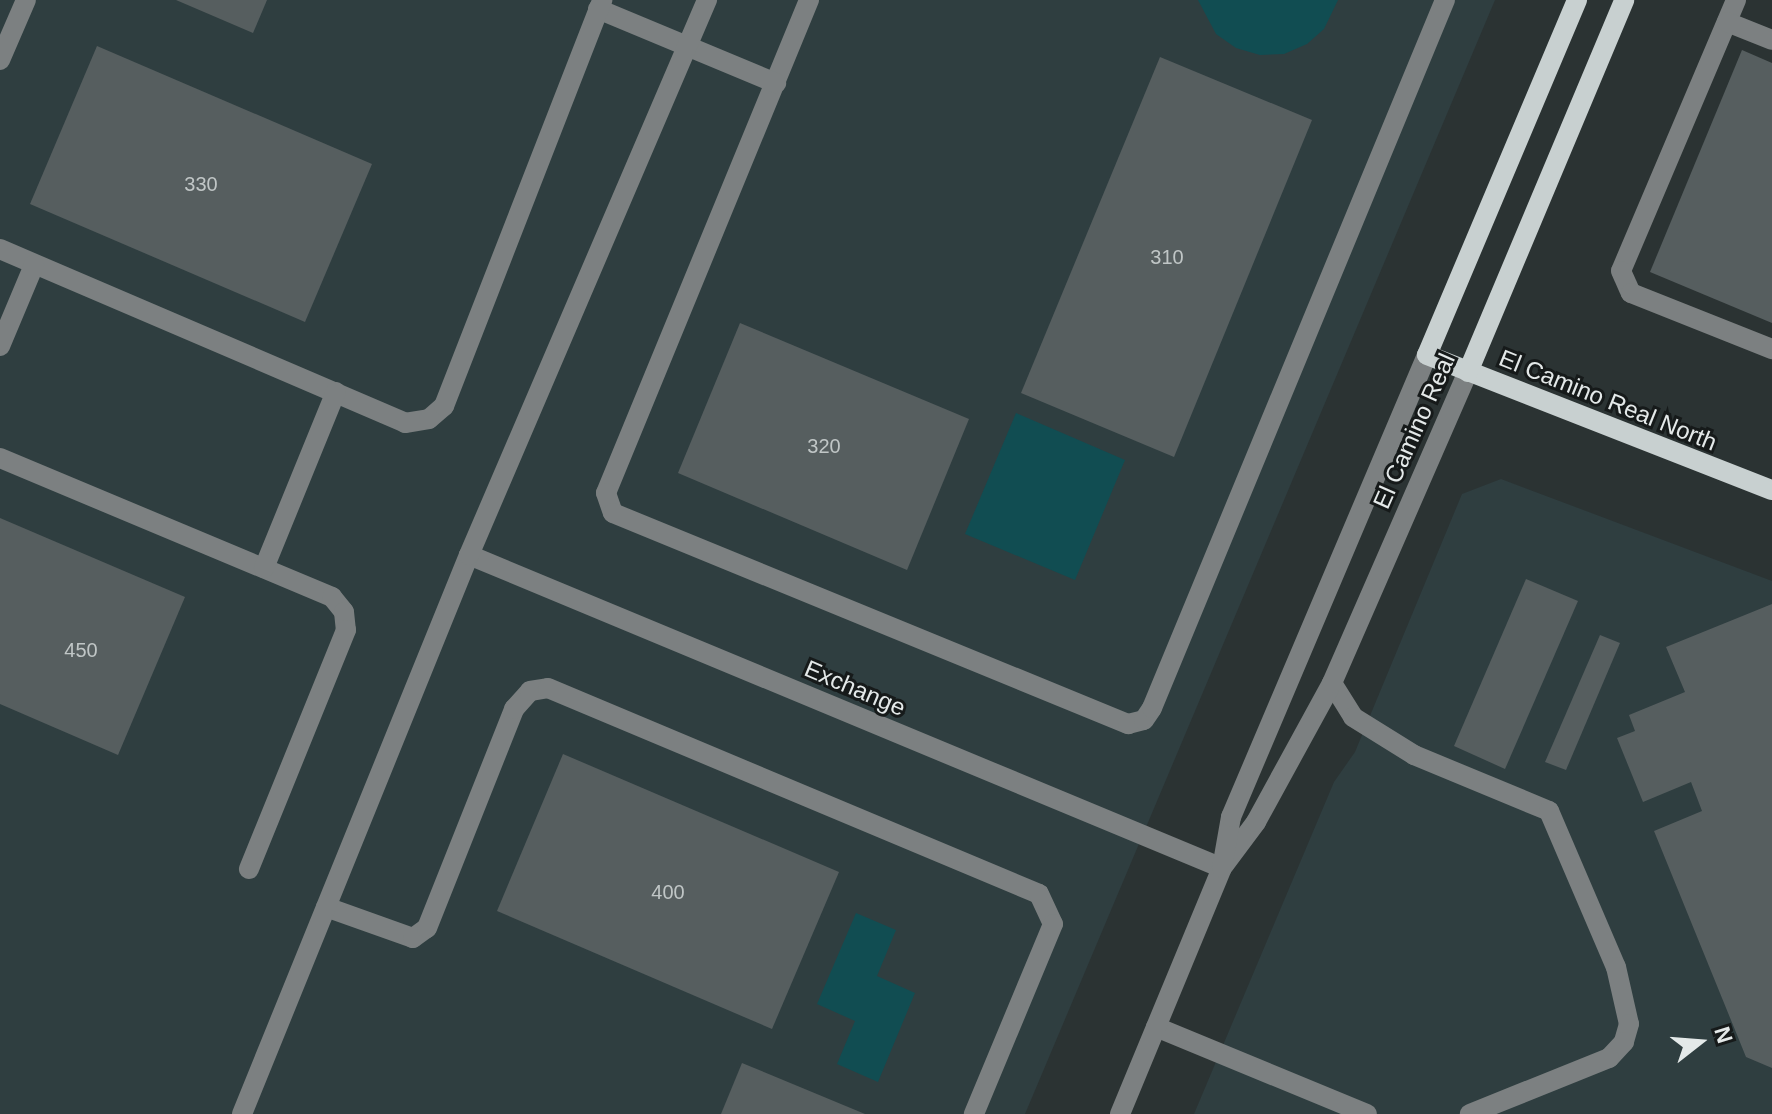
<!DOCTYPE html>
<html>
<head>
<meta charset="utf-8">
<style>
	body { margin:0 }
	#map { position:relative; width:1772px; height:1114px; overflow:hidden; background:#2b3333; font-family:Arial,sans-serif }
	div>[style] { position:absolute }
	.built>* { inset:0; background:#2f3e40 }
	.green>* { inset:0; background:#114d52 }
	.building>* { inset:0; background:#565e5f }
	.minor>* { height:20px; margin:-10px; padding:0 10px; transform-origin:10px; border-radius:10px; background:#7c8081 }
	.major>* { height:20px; margin:-10px; padding:0 10px; transform-origin:10px; border-radius:10px; background:#c8d0d0 }
	span { translate:-50% -50%; white-space:nowrap; text-align:center; line-height:1.15; -webkit-text-stroke:6px #161a1a; paint-order:stroke }
	.number-label { font-size:20px; color:#c0c6c6 }
	.number-label span { -webkit-text-stroke-width:0 }
	.street-label { font-size:24px; color:#e4e9e9 }
	.north { position:absolute; left:1660px; top:1002px; width:80px; height:80px; -webkit-text-stroke:6px #161a1a; paint-order:stroke; rotate:73deg; font-size:22px; font-weight:700; line-height:32px; text-align:center; color:#e4e9e9 }
	.north::after { content:''; display:block; margin:auto; width:28px; height:36px; background:#e4e9e9; clip-path:polygon(50% 0,100% 100%,50% 72%,0 100%) }
</style>
</head>
<body>
<div id="map">
	<div class="built">
		<div style="clip-path:polygon(0 0,1495px 0,1025px 1114px,0 1114px)"></div>
		<div style="clip-path:polygon(1501px 479px,1772px 581px,1772px 1114px,1194px 1114px,1334px 782px,1355px 752px,1462px 494px)"></div>
	</div>
	<div class="green">
		<div style="clip-path:polygon(1198px 0,1338px 0,1324px 29px,1307px 44px,1284px 54px,1260px 55px,1236px 48px,1216px 34px)"></div>
		<div style="clip-path:polygon(1016px 413px,1125px 460px,1075px 580px,965px 534px)"></div>
		<div style="clip-path:polygon(856px 913px,896px 930px,877px 976px,915px 993px,878px 1082px,837px 1064px,855px 1021px,817px 1004px)"></div>
	</div>
	<div class="building">
		<div style="clip-path:polygon(176px 0,267px 0,253px 33px)"></div>
		<div style="clip-path:polygon(97px 46px,372px 164px,305px 322px,30px 204px)"></div>
		<div style="clip-path:polygon(1742px 50px,1772px 63px,1772px 323px,1650px 272px)"></div>
		<div style="clip-path:polygon(1160px 57px,1312px 120px,1174px 457px,1021px 393px)"></div>
		<div style="clip-path:polygon(740px 323px,969px 419px,907px 570px,678px 473px)"></div>
		<div style="clip-path:polygon(0 518px,185px 597px,118px 755px,0 704px)"></div>
		<div style="clip-path:polygon(1526px 579px,1578px 601px,1505px 769px,1454px 746px)"></div>
		<div style="clip-path:polygon(1772px 604px,1772px 1068px,1746px 1057px,1654px 831px,1702px 811px,1691px 782px,1643px 802px,1617px 738px,1635px 731px,1629px 715px,1685px 692px,1666px 647px)"></div>
		<div style="clip-path:polygon(1600px 635px,1620px 643px,1566px 770px,1545px 762px)"></div>
		<div style="clip-path:polygon(563px 754px,839px 872px,772px 1029px,497px 911px)"></div>
		<div style="clip-path:polygon(742px 1063px,865px 1114px,721px 1114px)"></div>
	</div>
	<div class="minor">
		<div style="left:809px;top:0;width:533px;rotate:112.38deg"></div>
		<div style="left:606px;top:493px;width:21px;rotate:71deg"></div>
		<div style="left:613px;top:513px;width:557px;rotate:22.28deg"></div>
		<div style="left:1128px;top:724px;width:16px;rotate:-14deg"></div>
		<div style="left:1144px;top:720px;width:14px;rotate:-56deg"></div>
		<div style="left:1152px;top:708px;width:766px;rotate:-67.52deg"></div>
		<div style="left:1736px;top:0;width:294px;rotate:113deg"></div>
		<div style="left:1621px;top:271px;width:24px;rotate:66deg"></div>
		<div style="left:1631px;top:293px;width:152px;rotate:21.7deg"></div>
		<div style="left:598px;top:9px;width:193px;rotate:22.6deg"></div>
		<div style="left:1727px;top:22px;width:48px;rotate:21.8deg"></div>
		<div style="left:0;top:60px;width:65px;rotate:-66.6deg"></div>
		<div style="left:0;top:249px;width:441px;rotate:23.2deg"></div>
		<div style="left:405px;top:423px;width:24px;rotate:-9deg"></div>
		<div style="left:429px;top:419px;width:20px;rotate:-41deg"></div>
		<div style="left:444px;top:406px;width:436px;rotate:-68.7deg"></div>
		<div style="left:0;top:346px;width:88px;rotate:-67.2deg"></div>
		<div style="left:0;top:458px;width:360px;rotate:22.7deg"></div>
		<div style="left:332px;top:597px;width:19px;rotate:51deg"></div>
		<div style="left:344px;top:612px;width:18px;rotate:84deg"></div>
		<div style="left:346px;top:630px;width:258px;rotate:112.1deg"></div>
		<div style="left:469px;top:555px;width:815px;rotate:22.57deg"></div>
		<div style="left:264px;top:568px;width:190px;rotate:-67.8deg"></div>
		<div style="left:1332px;top:683px;width:40px;rotate:58deg"></div>
		<div style="left:1353px;top:717px;width:72px;rotate:31.9deg"></div>
		<div style="left:1414px;top:755px;width:146px;rotate:22.5deg"></div>
		<div style="left:1549px;top:811px;width:170px;rotate:66.8deg"></div>
		<div style="left:1616px;top:967px;width:58px;rotate:77.2deg"></div>
		<div style="left:1629px;top:1024px;width:19px;rotate:106deg"></div>
		<div style="left:1624px;top:1042px;width:22px;rotate:133deg"></div>
		<div style="left:1609px;top:1058px;width:150px;rotate:158.1deg"></div>
		<div style="left:1224px;top:865px;width:54px;rotate:-53.3deg"></div>
		<div style="left:1256px;top:822px;width:158px;rotate:-61.3deg"></div>
		<div style="left:1332px;top:683px;width:339px;rotate:-66.4deg"></div>
		<div style="left:326px;top:907px;width:92px;rotate:19.6deg"></div>
		<div style="left:413px;top:938px;width:17px;rotate:-36deg"></div>
		<div style="left:427px;top:928px;width:236px;rotate:-68.3deg"></div>
		<div style="left:514px;top:709px;width:24px;rotate:-48deg"></div>
		<div style="left:530px;top:691px;width:18px;rotate:-9deg"></div>
		<div style="left:548px;top:688px;width:532px;rotate:22.76deg"></div>
		<div style="left:1039px;top:894px;width:33px;rotate:65deg"></div>
		<div style="left:1053px;top:924px;width:206px;rotate:112.6deg"></div>
		<div style="left:1156px;top:1027px;width:228px;rotate:22.4deg"></div>
		<div style="left:242px;top:1114px;width:603px;rotate:-67.9deg"></div>
		<div style="left:469px;top:555px;width:604px;rotate:-66.79deg"></div>
		<div style="left:1120px;top:1114px;width:266px;rotate:-67.5deg"></div>
		<div style="left:1222px;top:868px;width:52px;rotate:-80deg"></div>
		<div style="left:1231px;top:817px;width:502px;rotate:-67.01deg"></div>
	</div>
	<div class="major">
		<div style="left:1577px;top:0;width:385px;rotate:112.9deg"></div>
		<div style="left:1427px;top:355px;width:370px;rotate:21.4deg"></div>
		<div style="left:1468px;top:372px;width:403px;rotate:-67.2deg"></div>
	</div>
	<div class="number-label">
		<span style="left:201px;top:184px">330</span>
		<span style="left:1167px;top:257px">310</span>
		<span style="left:824px;top:446px">320</span>
		<span style="left:81px;top:650px">450</span>
		<span style="left:668px;top:892px">400</span>
	</div>
	<div class="street-label">
		<span style="left:1608px;top:400px;rotate:22deg">El Camino Real North</span>
		<span style="left:1414px;top:431px;rotate:-66deg">El Camino Real</span>
		<span style="left:855px;top:688px;rotate:23deg">Exchange</span>
	</div>
	<div class="north">N</div>
</div>
</body>
</html>
